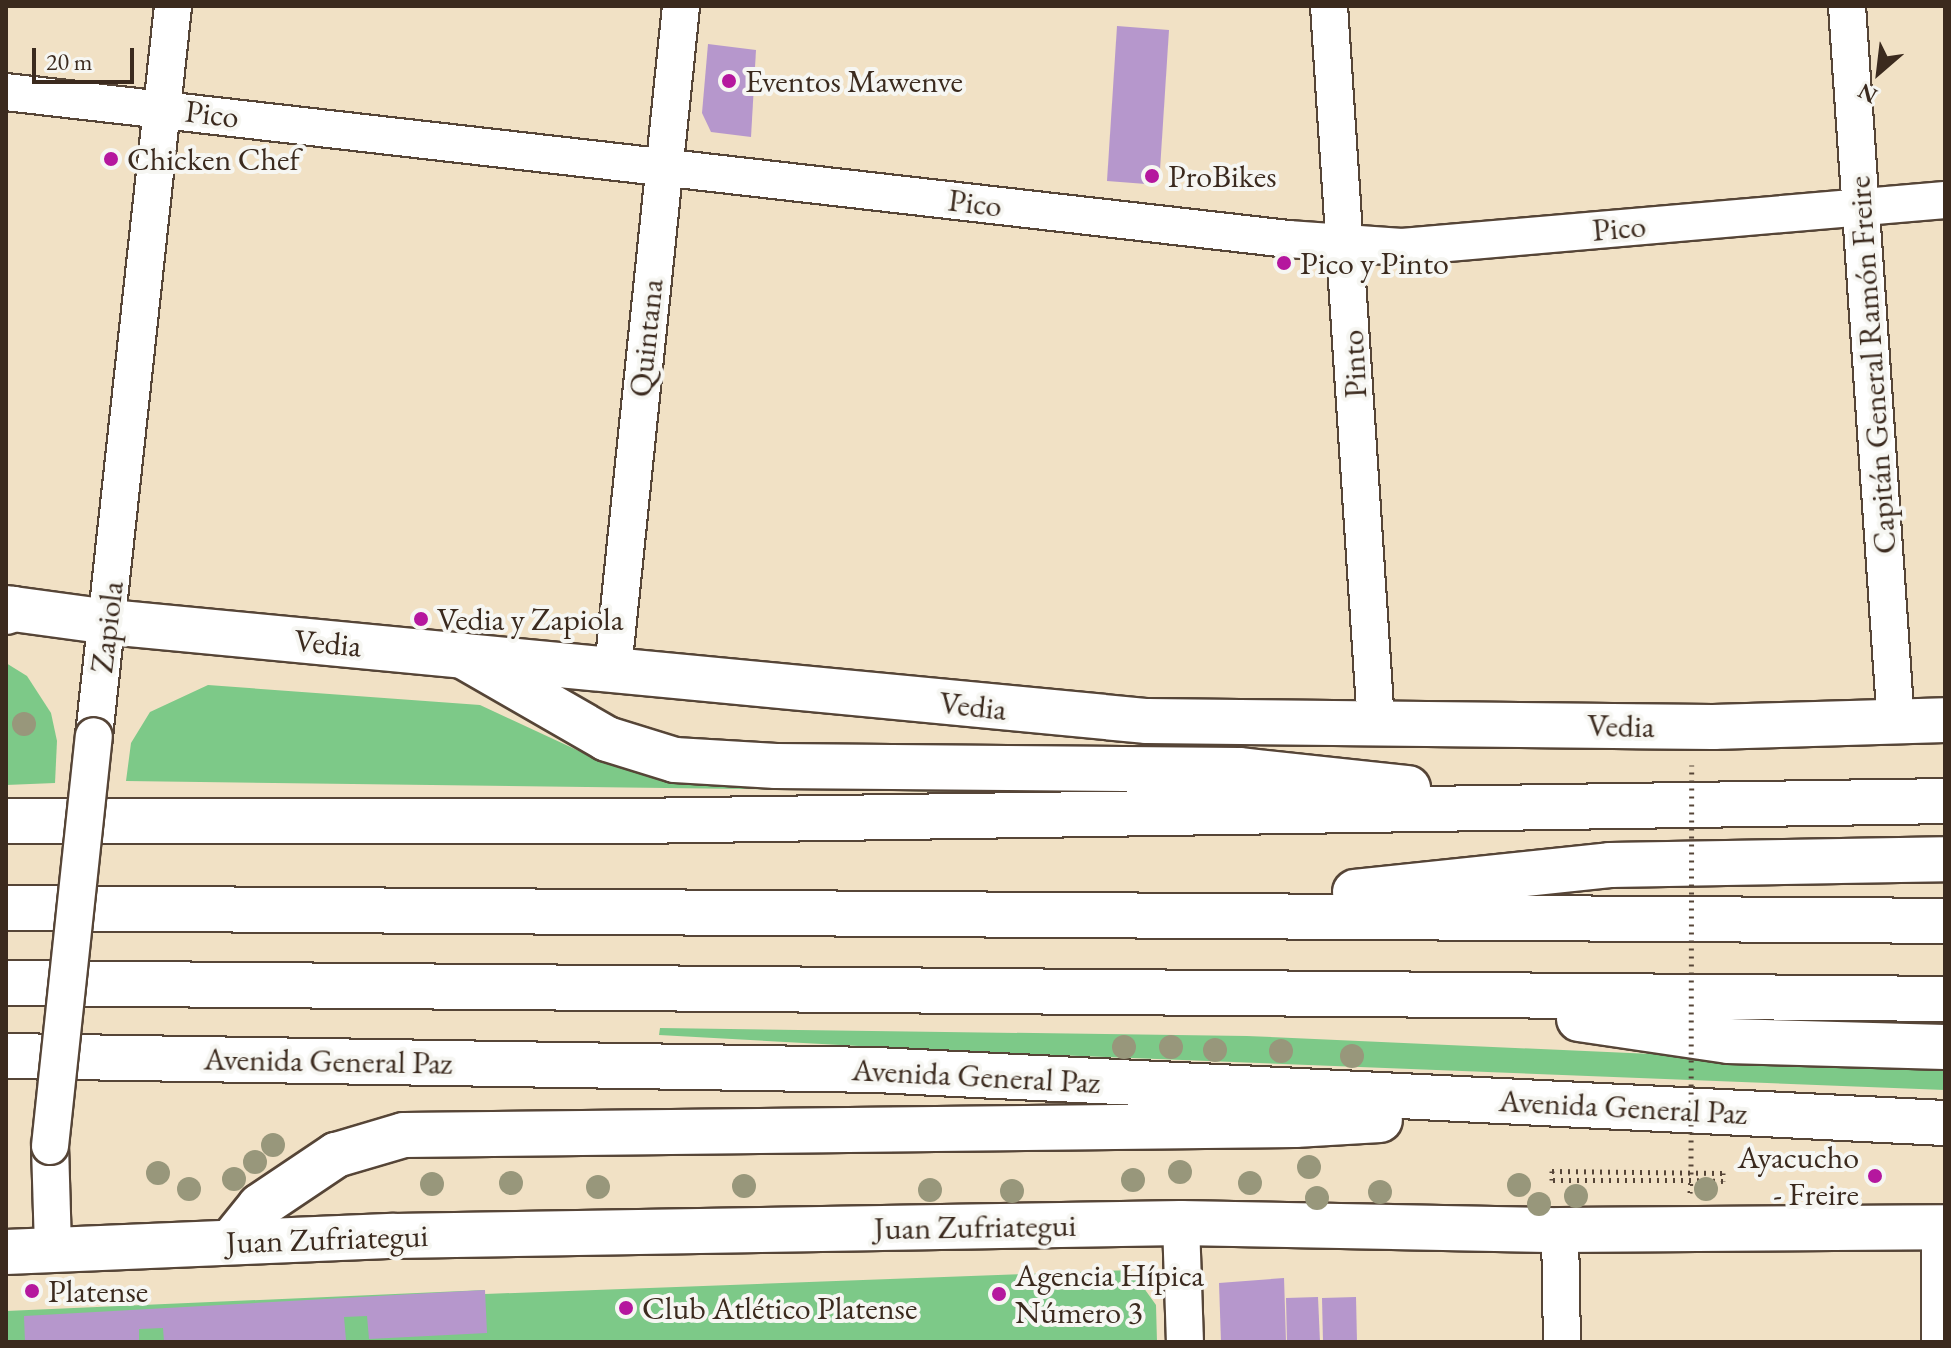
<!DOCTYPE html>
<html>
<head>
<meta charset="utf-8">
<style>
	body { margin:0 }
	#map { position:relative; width:1951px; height:1348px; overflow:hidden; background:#f1e1c5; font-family:"EB Garamond",serif }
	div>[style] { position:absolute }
	.green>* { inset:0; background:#7dc988 }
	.building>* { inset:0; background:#b697cc }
	.path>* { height:5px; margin-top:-2.5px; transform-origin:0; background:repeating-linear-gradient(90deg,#564537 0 2px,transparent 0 8px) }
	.roads { filter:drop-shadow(2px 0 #564537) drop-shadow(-2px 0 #564537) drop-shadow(0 2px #564537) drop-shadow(0 -2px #564537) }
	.street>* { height:36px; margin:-18px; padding:0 18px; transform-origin:18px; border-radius:18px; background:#fff }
	.secondary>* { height:44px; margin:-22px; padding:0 22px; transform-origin:22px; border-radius:22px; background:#fff }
	.highway>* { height:44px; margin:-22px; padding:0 22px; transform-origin:22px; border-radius:22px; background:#fff }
	.path-bridge>* { height:5px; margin-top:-2.5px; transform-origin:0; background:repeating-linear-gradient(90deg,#564537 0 2px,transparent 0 8px) }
	.bridges { filter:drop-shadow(2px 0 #564537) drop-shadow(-2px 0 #564537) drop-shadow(0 2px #564537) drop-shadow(0 -2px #564537) }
	.street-bridge>* { height:36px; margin:-18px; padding:0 18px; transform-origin:18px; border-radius:18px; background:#fff }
	.trees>* { width:24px; height:24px; margin:-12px; border-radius:50%; background:#98977b }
	.dots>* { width:22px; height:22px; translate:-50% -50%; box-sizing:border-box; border:4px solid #f6f6f2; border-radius:50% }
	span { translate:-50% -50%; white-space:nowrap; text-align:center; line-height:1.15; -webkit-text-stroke:8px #f6f6f2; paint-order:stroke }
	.poi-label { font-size:32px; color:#3b2a1e }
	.left { translate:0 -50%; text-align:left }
	.right { translate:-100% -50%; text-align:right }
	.street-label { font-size:32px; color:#3b2a1e }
	.frame { position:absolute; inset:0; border:8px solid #3b2a1e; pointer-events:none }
	.north { position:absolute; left:1839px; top:32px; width:80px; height:80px; -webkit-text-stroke:6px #f6f6f2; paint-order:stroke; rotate:208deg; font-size:22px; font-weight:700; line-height:32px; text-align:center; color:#3b2a1e }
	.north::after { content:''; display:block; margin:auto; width:28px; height:36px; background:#3b2a1e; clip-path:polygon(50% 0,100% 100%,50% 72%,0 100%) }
	.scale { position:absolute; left:32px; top:48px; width:102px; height:36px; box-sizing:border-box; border:4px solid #3b2a1e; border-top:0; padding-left:10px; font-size:24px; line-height:28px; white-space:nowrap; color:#3b2a1e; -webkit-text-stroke:6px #f6f6f2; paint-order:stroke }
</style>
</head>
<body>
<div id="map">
	<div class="green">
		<div style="clip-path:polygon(6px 663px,27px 676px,51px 713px,57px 741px,55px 783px,6px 785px)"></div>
		<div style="clip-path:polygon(208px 685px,480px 705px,607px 764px,681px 782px,1124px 787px,1126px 794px,126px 781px,131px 743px,150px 712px)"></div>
		<div style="clip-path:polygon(660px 1028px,1247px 1036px,1945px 1067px,1945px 1090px,950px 1051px,659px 1035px)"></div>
		<div style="clip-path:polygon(1131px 1270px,1156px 1305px,1157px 1342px,6px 1342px,6px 1311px,485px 1290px,485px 1294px)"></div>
	</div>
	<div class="building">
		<div style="clip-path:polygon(1117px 26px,1169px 30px,1159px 185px,1107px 181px)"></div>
		<div style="clip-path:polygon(708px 44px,756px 50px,751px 137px,711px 132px,702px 113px)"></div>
		<div style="clip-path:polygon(1284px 1278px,1286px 1342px,1221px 1342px,1219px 1283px)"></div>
		<div style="clip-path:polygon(485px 1290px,487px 1333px,369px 1339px,367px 1316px,344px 1317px,346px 1340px,164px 1342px,163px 1328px,139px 1329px,139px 1342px,25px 1342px,24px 1316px)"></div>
		<div style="clip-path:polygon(1318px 1297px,1320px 1342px,1287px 1342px,1286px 1298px)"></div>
		<div style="clip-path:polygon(1356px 1297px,1357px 1342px,1323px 1342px,1322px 1298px)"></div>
	</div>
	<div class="path">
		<div style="left:1875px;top:1176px;width:15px;rotate:58deg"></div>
		<div style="left:1690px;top:1193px;width:13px;rotate:-86deg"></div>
		<div style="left:1691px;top:1180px;width:139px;rotate:180deg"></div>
		<div style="left:1552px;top:1180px;width:9px;rotate:-90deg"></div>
		<div style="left:1552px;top:1171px;width:171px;rotate:0.7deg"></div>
		<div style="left:1723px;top:1173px;width:8px;rotate:90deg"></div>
		<div style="left:1723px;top:1181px;width:32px;rotate:-178deg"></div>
	</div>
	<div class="roads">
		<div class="street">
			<div style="left:1329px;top:6px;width:719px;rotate:86.25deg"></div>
			<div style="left:1847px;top:6px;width:720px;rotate:86.1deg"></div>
			<div style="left:6px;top:92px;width:1290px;rotate:6.54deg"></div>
			<div style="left:1288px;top:239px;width:114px;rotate:4deg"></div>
			<div style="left:1402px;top:247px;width:545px;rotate:-4.95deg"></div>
			<div style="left:613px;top:669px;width:666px;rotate:-84.14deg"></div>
			<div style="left:94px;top:736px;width:734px;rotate:-83.82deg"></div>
			<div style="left:50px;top:1146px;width:103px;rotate:88.3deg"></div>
			<div style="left:1181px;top:1223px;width:119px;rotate:88.1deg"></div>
			<div style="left:1940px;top:1227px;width:115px;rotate:90deg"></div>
			<div style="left:1560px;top:1230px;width:112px;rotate:89deg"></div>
		</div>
		<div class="secondary">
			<div style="left:6px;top:608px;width:104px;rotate:7.7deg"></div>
			<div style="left:109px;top:622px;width:1043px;rotate:5.45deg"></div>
			<div style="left:1147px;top:721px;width:566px;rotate:0.61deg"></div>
			<div style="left:1713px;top:727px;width:232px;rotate:-1.7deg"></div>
			<div style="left:6px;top:1252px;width:388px;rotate:-2.4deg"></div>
			<div style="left:394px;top:1236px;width:787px;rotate:-0.95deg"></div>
			<div style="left:1181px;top:1223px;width:379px;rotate:1.1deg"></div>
			<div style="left:1560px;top:1230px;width:385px;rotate:-0.4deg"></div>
		</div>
		<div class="highway">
			<div style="left:6px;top:612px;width:8px;rotate:-23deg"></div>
			<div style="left:461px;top:655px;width:168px;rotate:29.9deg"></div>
			<div style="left:607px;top:739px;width:71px;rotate:17.2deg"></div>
			<div style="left:675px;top:760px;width:101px;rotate:3.4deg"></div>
			<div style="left:776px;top:766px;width:463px;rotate:0.5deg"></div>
			<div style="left:1239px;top:770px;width:170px;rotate:6.1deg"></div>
			<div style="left:6px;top:821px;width:628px"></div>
			<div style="left:634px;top:821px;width:1311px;rotate:-0.87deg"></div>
			<div style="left:1355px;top:892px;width:256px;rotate:-6deg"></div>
			<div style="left:1610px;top:865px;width:335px;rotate:-1deg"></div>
			<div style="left:6px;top:908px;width:1939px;rotate:0.38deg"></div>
			<div style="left:6px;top:983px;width:1939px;rotate:0.47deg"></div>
			<div style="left:1579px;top:1019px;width:151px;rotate:8.4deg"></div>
			<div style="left:1728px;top:1041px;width:217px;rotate:1.6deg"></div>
			<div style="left:6px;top:1056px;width:870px;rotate:0.92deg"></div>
			<div style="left:876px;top:1070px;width:1070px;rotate:2.84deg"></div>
			<div style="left:231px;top:1242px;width:46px;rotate:-51.1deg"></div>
			<div style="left:260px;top:1206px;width:92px;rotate:-33.9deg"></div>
			<div style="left:336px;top:1155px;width:71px;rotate:-16.4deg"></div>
			<div style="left:404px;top:1135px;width:891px;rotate:-0.64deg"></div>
			<div style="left:1295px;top:1125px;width:85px;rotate:-3.4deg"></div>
		</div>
	</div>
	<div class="path-bridge">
		<div style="left:1691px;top:1174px;width:409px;rotate:-89.9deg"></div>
	</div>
	<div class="bridges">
		<div class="street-bridge">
			<div style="left:50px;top:1146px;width:412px;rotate:-83.9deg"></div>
		</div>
	</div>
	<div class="trees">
		<div style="left:24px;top:724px"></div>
		<div style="left:1124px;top:1047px"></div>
		<div style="left:1171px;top:1047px"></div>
		<div style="left:1215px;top:1050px"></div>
		<div style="left:1281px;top:1051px"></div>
		<div style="left:1352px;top:1056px"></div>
		<div style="left:273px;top:1145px"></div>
		<div style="left:255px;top:1162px"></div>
		<div style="left:1309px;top:1167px"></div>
		<div style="left:1180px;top:1172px"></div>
		<div style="left:158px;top:1173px"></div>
		<div style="left:234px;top:1179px"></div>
		<div style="left:1133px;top:1180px"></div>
		<div style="left:511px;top:1183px"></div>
		<div style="left:1250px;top:1183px"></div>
		<div style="left:432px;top:1184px"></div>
		<div style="left:1519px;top:1185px"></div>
		<div style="left:744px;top:1186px"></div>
		<div style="left:598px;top:1187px"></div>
		<div style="left:189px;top:1189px"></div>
		<div style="left:1706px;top:1189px"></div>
		<div style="left:930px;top:1190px"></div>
		<div style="left:1012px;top:1191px"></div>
		<div style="left:1380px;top:1192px"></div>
		<div style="left:1576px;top:1196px"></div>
		<div style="left:1317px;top:1198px"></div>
		<div style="left:1539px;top:1204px"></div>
	</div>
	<div class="dots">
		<div style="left:729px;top:81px;background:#b5179e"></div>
		<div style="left:111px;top:159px;background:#b5179e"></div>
		<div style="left:1152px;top:176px;background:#b5179e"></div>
		<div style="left:1284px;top:263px;background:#b5179e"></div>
		<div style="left:421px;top:619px;background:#b5179e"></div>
		<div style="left:1875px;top:1176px;background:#b5179e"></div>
		<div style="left:32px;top:1291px;background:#b5179e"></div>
		<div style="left:999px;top:1294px;background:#b5179e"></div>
		<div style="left:626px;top:1308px;background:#b5179e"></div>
	</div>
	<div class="poi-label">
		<span class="left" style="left:745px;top:81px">Eventos Mawenve</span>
		<span class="left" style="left:127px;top:159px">Chicken Chef</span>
		<span class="left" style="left:1168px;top:176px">ProBikes</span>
		<span class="left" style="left:1300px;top:263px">Pico y Pinto</span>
		<span class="left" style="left:437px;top:619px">Vedia y Zapiola</span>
		<span class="right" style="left:1859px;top:1176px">Ayacucho<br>- Freire</span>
		<span class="left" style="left:1015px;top:1294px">Agencia Hípica<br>Número 3</span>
		<span class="left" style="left:48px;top:1291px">Platense</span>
		<span class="left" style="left:642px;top:1308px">Club Atlético Platense</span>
	</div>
	<div class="street-label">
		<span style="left:212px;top:114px;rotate:7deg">Pico</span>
		<span style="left:975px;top:203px;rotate:7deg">Pico</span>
		<span style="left:1619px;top:228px;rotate:-5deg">Pico</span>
		<span style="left:646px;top:338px;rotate:-84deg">Quintana</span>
		<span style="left:1354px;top:364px;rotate:-93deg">Pinto</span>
		<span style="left:1872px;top:365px;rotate:-94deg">Capitán General Ramón Freire</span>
		<span style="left:107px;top:627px;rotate:-83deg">Zapiola</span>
		<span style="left:328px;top:643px;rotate:5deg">Vedia</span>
		<span style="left:973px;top:706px;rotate:6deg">Vedia</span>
		<span style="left:1621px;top:726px;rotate:1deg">Vedia</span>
		<span style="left:328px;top:1061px;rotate:1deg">Avenida General Paz</span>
		<span style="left:976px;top:1076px;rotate:3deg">Avenida General Paz</span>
		<span style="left:1623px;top:1107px;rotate:3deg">Avenida General Paz</span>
		<span style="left:975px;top:1227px;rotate:-1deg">Juan Zufriategui</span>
		<span style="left:327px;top:1239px;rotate:-2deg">Juan Zufriategui</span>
	</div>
	<div class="frame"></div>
	<div class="north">N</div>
	<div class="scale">20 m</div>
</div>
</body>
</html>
